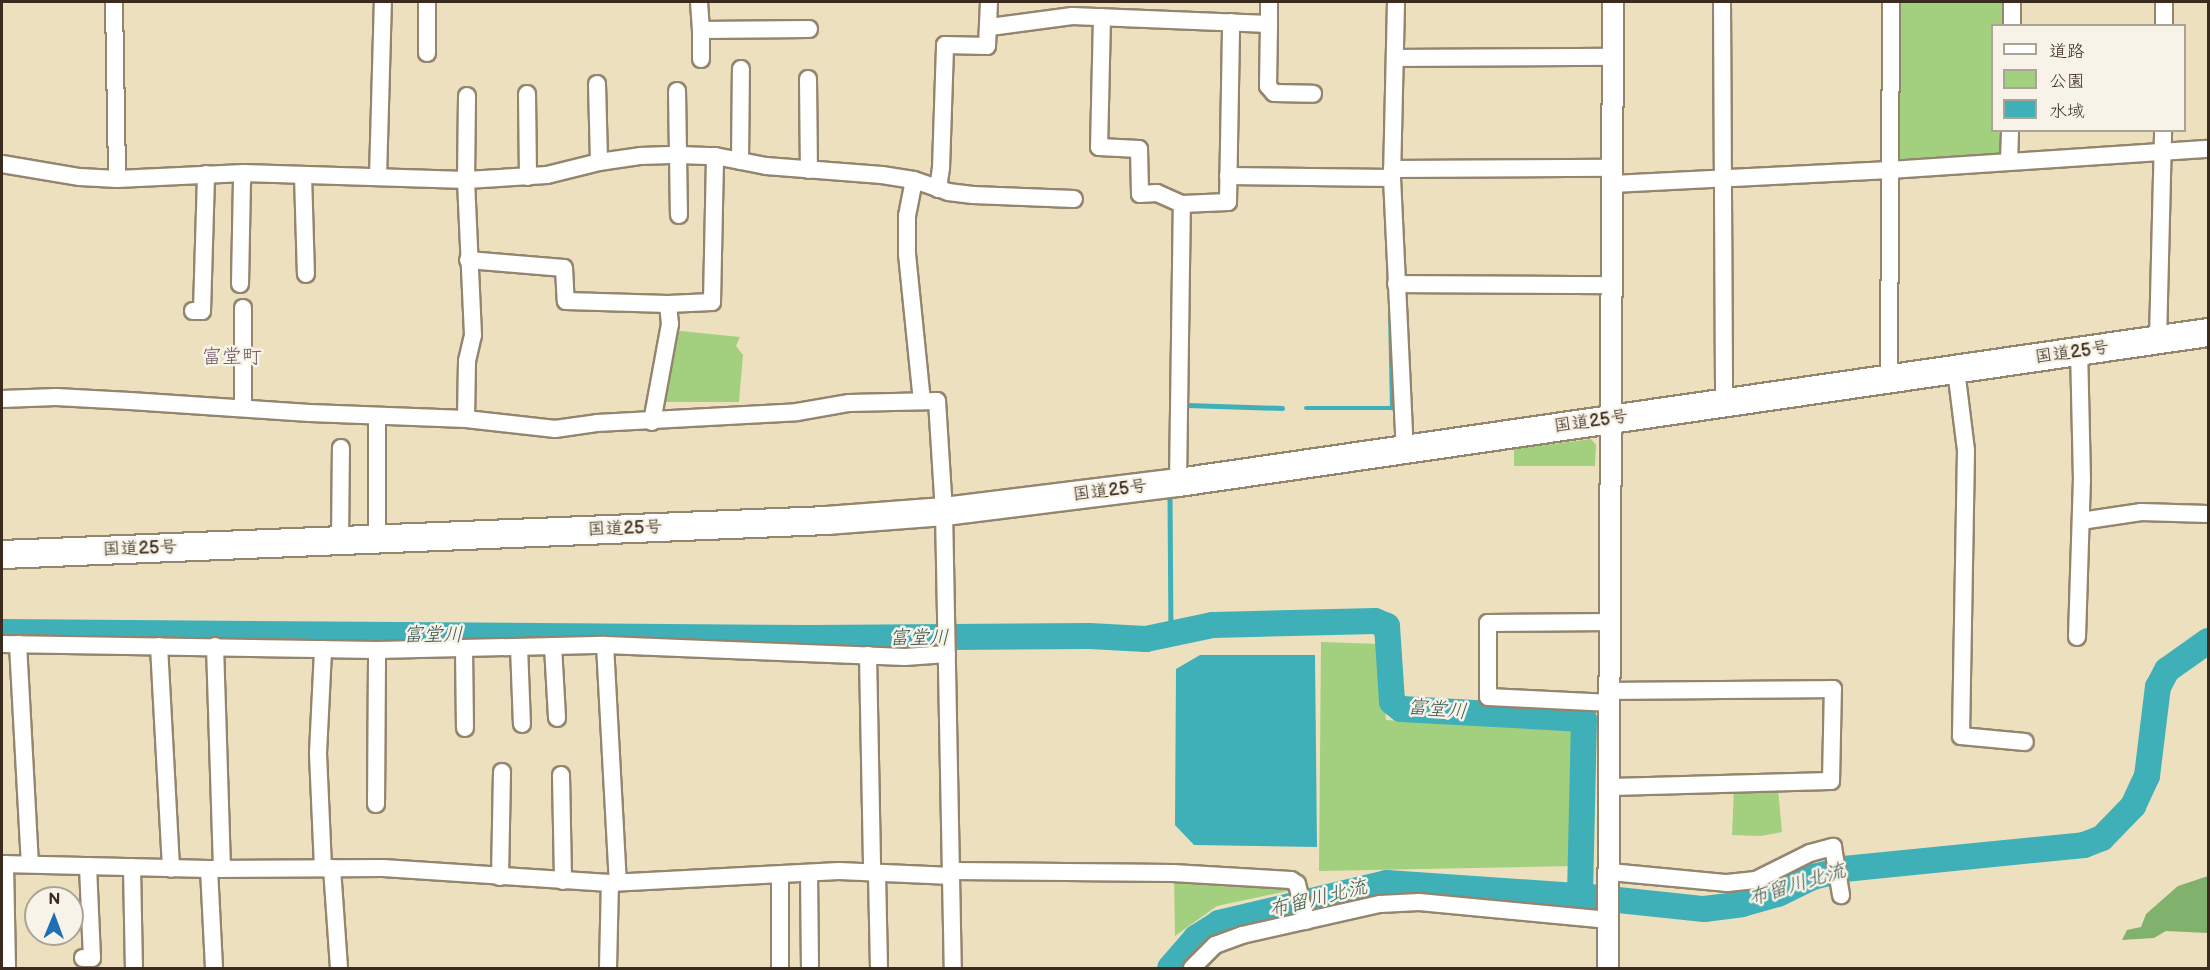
<!DOCTYPE html>
<html>
<head>
<meta charset="utf-8">
<style>
	body { margin:0 }
	#map { position:relative; width:2210px; height:970px; overflow:hidden; background:#ece0bf; font-family:"Balsamiq Sans","Klee One",sans-serif }
	div>[style] { position:absolute }
	.green>* { inset:0; background:#a2d07e }
	.forest>* { inset:0; background:#81b26d }
	.water>* { inset:0; background:#3fb0b8 }
	.stream>* { height:4.5px; margin:-2.25px; padding:0 2.25px; transform-origin:2.25px; border-radius:2.25px; background:#3fb0b8 }
	.river>* { height:26px; margin:-13px; padding:0 13px; transform-origin:13px; border-radius:13px; background:#3fb0b8 }
	.roads { filter:drop-shadow(2px 0 #94856e) drop-shadow(-2px 0 #94856e) drop-shadow(0 2px #94856e) drop-shadow(0 -2px #94856e) }
	.minor>* { height:16px; margin:-8px; padding:0 8px; transform-origin:8px; border-radius:8px; background:#fff }
	.tertiary>* { height:20px; margin:-10px; padding:0 10px; transform-origin:10px; border-radius:10px; background:#fff }
	.trunk>* { height:27px; margin:-13.5px; padding:0 13.5px; transform-origin:13.5px; border-radius:13.5px; background:#fff }
	span { translate:-50% -50%; white-space:nowrap; text-align:center; line-height:1.15; -webkit-text-stroke:5px #f7f3e8; paint-order:stroke }
	.street-label { font-size:18px; color:#3b2a1e }
	.neighbourhood-label { font-size:20px; color:#715866 }
	.water-label { font-size:20px; color:#3c5954; font-style:italic }
	.frame { position:absolute; inset:0; border:3px solid #3b2a1e; pointer-events:none }
	.legend { position:absolute; left:1991px; top:24px; width:195px; height:108px; box-sizing:border-box; background:#f7f3e8; border:2px solid #aca397; margin:0; padding:8px 10px; list-style:none; font-size:18px; color:#3b2a1e }
	.legend li { display:flex; align-items:center; gap:12px; height:30px }
	.legend b { width:30px; border:2px solid #aca397 }
	.north { position:absolute; left:24px; top:886px; width:60px; height:60px; box-sizing:border-box; background:#f7f3e8; border:2px solid #aca397; border-radius:50%; rotate:1deg; font-size:16px; font-weight:700; line-height:24px; text-align:center; color:#3b2a1e }
	.north::after { content:''; display:block; margin:auto; width:21px; height:27px; background:#1f6fb2; clip-path:polygon(50% 0,100% 100%,50% 72%,0 100%) }
</style>
</head>
<body>
<div id="map">
	<div class="green">
		<div style="clip-path:polygon(1899px 2px,2005px 2px,2005px 25px,1992px 26px,1992px 130px,2003px 131px,2001px 158px,1904px 164px,1897px 157px)"></div>
		<div style="clip-path:polygon(671px 330px,740px 337px,736px 346px,743px 355px,739px 402px,658px 402px)"></div>
		<div style="clip-path:polygon(1591px 439px,1596px 445px,1595px 466px,1514px 466px,1514px 449px)"></div>
		<div style="clip-path:polygon(1321px 642px,1380px 644px,1386px 720px,1575px 731px,1574px 866px,1319px 871px)"></div>
		<div style="clip-path:polygon(1734px 788px,1778px 789px,1782px 832px,1761px 836px,1732px 835px)"></div>
		<div style="clip-path:polygon(1174px 876px,1288px 882px,1292px 890px,1217px 906px,1175px 936px)"></div>
	</div>
	<div class="forest">
		<div style="clip-path:polygon(2208px 876px,2208px 933px,2166px 931px,2154px 938px,2122px 940px,2127px 930px,2141px 927px,2146px 914px,2178px 886px)"></div>
	</div>
	<div class="water">
		<div style="clip-path:polygon(1200px 655px,1315px 655px,1317px 847px,1194px 845px,1175px 825px,1176px 669px)"></div>
	</div>
	<div class="stream">
		<div style="left:1187px;top:405px;width:95px;rotate:1.8deg"></div>
		<div style="left:1306px;top:408px;width:86px"></div>
		<div style="left:1392px;top:408px;width:92px;rotate:-91.2deg"></div>
		<div style="left:1170px;top:494px;width:140px;rotate:89.6deg"></div>
	</div>
	<div class="river">
		<div style="left:2px;top:632px;width:808px;rotate:0.43deg"></div>
		<div style="left:810px;top:638px;width:279px;rotate:-0.4deg"></div>
		<div style="left:1089px;top:636px;width:57px;rotate:3deg"></div>
		<div style="left:1146px;top:639px;width:68px;rotate:-11.8deg"></div>
		<div style="left:1213px;top:625px;width:162px;rotate:-1.4deg"></div>
		<div style="left:1375px;top:621px;width:13px;rotate:23deg"></div>
		<div style="left:1387px;top:626px;width:76px;rotate:86.2deg"></div>
		<div style="left:1392px;top:702px;width:11px;rotate:38deg"></div>
		<div style="left:1401px;top:709px;width:183px;rotate:3.1deg"></div>
		<div style="left:1584px;top:719px;width:177px;rotate:91.3deg"></div>
		<div style="left:1170px;top:968px;width:40px;rotate:-49deg"></div>
		<div style="left:1196px;top:938px;width:27px;rotate:-33deg"></div>
		<div style="left:1219px;top:923px;width:173px;rotate:-13.4deg"></div>
		<div style="left:1387px;top:883px;width:193px;rotate:3.9deg"></div>
		<div style="left:1580px;top:896px;width:125px;rotate:6deg"></div>
		<div style="left:1704px;top:909px;width:38px;rotate:-7deg"></div>
		<div style="left:1742px;top:904px;width:37px;rotate:-16deg"></div>
		<div style="left:1778px;top:894px;width:39px;rotate:-26deg"></div>
		<div style="left:1813px;top:877px;width:32px;rotate:-14deg"></div>
		<div style="left:1844px;top:869px;width:241px;rotate:-5.7deg"></div>
		<div style="left:2084px;top:845px;width:19px;rotate:-21deg"></div>
		<div style="left:2102px;top:838px;width:45px;rotate:-45.9deg"></div>
		<div style="left:2133px;top:806px;width:33px;rotate:-65deg"></div>
		<div style="left:2147px;top:776px;width:90px;rotate:-83deg"></div>
		<div style="left:2158px;top:687px;width:19px;rotate:-62deg"></div>
		<div style="left:2167px;top:670px;width:50px;rotate:-35.3deg"></div>
	</div>
	<div class="roads">
		<div class="minor">
			<div style="left:114px;top:2px;width:177px;rotate:89deg"></div>
			<div style="left:427px;top:2px;width:51px;rotate:90deg"></div>
			<div style="left:699px;top:2px;width:28px;rotate:86deg"></div>
			<div style="left:701px;top:30px;width:108px;rotate:-0.5deg"></div>
			<div style="left:1396px;top:2px;width:176px;rotate:91.3deg"></div>
			<div style="left:1392px;top:178px;width:271px;rotate:87.3deg"></div>
			<div style="left:1722px;top:2px;width:401px;rotate:89.7deg"></div>
			<div style="left:1102px;top:17px;width:130px;rotate:91.3deg"></div>
			<div style="left:1099px;top:147px;width:40px;rotate:2.9deg"></div>
			<div style="left:1139px;top:149px;width:45px;rotate:88.7deg"></div>
			<div style="left:1140px;top:194px;width:17px;rotate:-3deg"></div>
			<div style="left:1157px;top:193px;width:27px;rotate:24deg"></div>
			<div style="left:1182px;top:204px;width:46px;rotate:-2.5deg"></div>
			<div style="left:1228px;top:202px;width:180px;rotate:-89deg"></div>
			<div style="left:1269px;top:24px;width:62px;rotate:90.9deg"></div>
			<div style="left:1268px;top:86px;width:9px;rotate:49deg"></div>
			<div style="left:1274px;top:93px;width:39px;rotate:1deg"></div>
			<div style="left:2012px;top:26px;width:24px;rotate:-90deg"></div>
			<div style="left:2164px;top:26px;width:24px;rotate:-90deg"></div>
			<div style="left:990px;top:27px;width:83px;rotate:-7.6deg"></div>
			<div style="left:1072px;top:16px;width:197px;rotate:2.3deg"></div>
			<div style="left:1269px;top:24px;width:22px;rotate:-90deg"></div>
			<div style="left:701px;top:30px;width:29px;rotate:90deg"></div>
			<div style="left:1396px;top:58px;width:217px;rotate:-0.3deg"></div>
			<div style="left:808px;top:79px;width:91px;rotate:89.4deg"></div>
			<div style="left:597px;top:84px;width:78px;rotate:88.5deg"></div>
			<div style="left:677px;top:91px;width:124px;rotate:89.1deg"></div>
			<div style="left:527px;top:94px;width:83px;rotate:89.3deg"></div>
			<div style="left:740px;top:161px;width:92px;rotate:-89.4deg"></div>
			<div style="left:2009px;top:161px;width:31px;rotate:-88deg"></div>
			<div style="left:2px;top:164px;width:79px;rotate:9.5deg"></div>
			<div style="left:80px;top:177px;width:37px;rotate:3deg"></div>
			<div style="left:117px;top:179px;width:127px;rotate:-2.7deg"></div>
			<div style="left:244px;top:173px;width:222px;rotate:1.8deg"></div>
			<div style="left:466px;top:180px;width:81px;rotate:-3.5deg"></div>
			<div style="left:547px;top:175px;width:54px;rotate:-14deg"></div>
			<div style="left:599px;top:162px;width:41px;rotate:-8.3deg"></div>
			<div style="left:640px;top:156px;width:38px;rotate:-2deg"></div>
			<div style="left:678px;top:155px;width:37px;rotate:2deg"></div>
			<div style="left:715px;top:156px;width:52px;rotate:11.1deg"></div>
			<div style="left:766px;top:166px;width:116px;rotate:4.4deg"></div>
			<div style="left:882px;top:175px;width:32px;rotate:9deg"></div>
			<div style="left:914px;top:180px;width:36px;rotate:19deg"></div>
			<div style="left:948px;top:192px;width:25px;rotate:7deg"></div>
			<div style="left:973px;top:195px;width:101px;rotate:2.3deg"></div>
			<div style="left:1392px;top:169px;width:221px;rotate:-0.3deg"></div>
			<div style="left:303px;top:175px;width:99px;rotate:88.3deg"></div>
			<div style="left:1228px;top:176px;width:164px;rotate:0.7deg"></div>
			<div style="left:378px;top:177px;width:175px;rotate:-88.4deg"></div>
			<div style="left:914px;top:180px;width:37px;rotate:101deg"></div>
			<div style="left:907px;top:216px;width:38px;rotate:90deg"></div>
			<div style="left:907px;top:254px;width:148px;rotate:84.2deg"></div>
			<div style="left:1613px;top:184px;width:277px;rotate:-2.9deg"></div>
			<div style="left:1890px;top:170px;width:319px;rotate:-3.8deg"></div>
			<div style="left:938px;top:189px;width:21px;rotate:-82deg"></div>
			<div style="left:941px;top:168px;width:123px;rotate:-88.1deg"></div>
			<div style="left:945px;top:45px;width:42px;rotate:1.4deg"></div>
			<div style="left:987px;top:46px;width:44px;rotate:-87.4deg"></div>
			<div style="left:468px;top:260px;width:96px;rotate:4.8deg"></div>
			<div style="left:564px;top:268px;width:33px;rotate:87deg"></div>
			<div style="left:566px;top:301px;width:102px;rotate:1.7deg"></div>
			<div style="left:668px;top:304px;width:44px;rotate:-2.6deg"></div>
			<div style="left:712px;top:302px;width:146px;rotate:-88.8deg"></div>
			<div style="left:240px;top:284px;width:101px;rotate:-88.9deg"></div>
			<div style="left:242px;top:183px;width:10px;rotate:-79deg"></div>
			<div style="left:1396px;top:284px;width:217px;rotate:0.3deg"></div>
			<div style="left:193px;top:311px;width:9px"></div>
			<div style="left:202px;top:311px;width:137px;rotate:-88.3deg"></div>
			<div style="left:2158px;top:340px;width:210px;rotate:-88.6deg"></div>
			<div style="left:1956px;top:370px;width:81px;rotate:82.9deg"></div>
			<div style="left:1966px;top:450px;width:286px;rotate:91deg"></div>
			<div style="left:1961px;top:736px;width:64px;rotate:5.4deg"></div>
			<div style="left:1889px;top:380px;width:378px;rotate:-89.7deg"></div>
			<div style="left:2px;top:399px;width:54px;rotate:-2.1deg"></div>
			<div style="left:56px;top:397px;width:74px;rotate:3.1deg"></div>
			<div style="left:130px;top:401px;width:180px;rotate:3.8deg"></div>
			<div style="left:310px;top:413px;width:156px;rotate:2.2deg"></div>
			<div style="left:466px;top:419px;width:90px;rotate:6.4deg"></div>
			<div style="left:555px;top:429px;width:42px;rotate:-8.1deg"></div>
			<div style="left:597px;top:423px;width:200px;rotate:-3.1deg"></div>
			<div style="left:797px;top:412px;width:53px;rotate:-9.8deg"></div>
			<div style="left:849px;top:403px;width:88px;rotate:-1.3deg"></div>
			<div style="left:937px;top:401px;width:110px;rotate:86.4deg"></div>
			<div style="left:944px;top:511px;width:457px;rotate:88.9deg"></div>
			<div style="left:243px;top:408px;width:100px;rotate:-90deg"></div>
			<div style="left:466px;top:419px;width:58px;rotate:-89deg"></div>
			<div style="left:467px;top:361px;width:27px;rotate:-77deg"></div>
			<div style="left:473px;top:335px;width:155px;rotate:-92.6deg"></div>
			<div style="left:466px;top:180px;width:84px;rotate:-89.3deg"></div>
			<div style="left:652px;top:422px;width:100px;rotate:-79.6deg"></div>
			<div style="left:670px;top:324px;width:20px;rotate:-96deg"></div>
			<div style="left:1178px;top:482px;width:278px;rotate:-89.2deg"></div>
			<div style="left:2081px;top:521px;width:61px;rotate:-8.5deg"></div>
			<div style="left:2141px;top:512px;width:67px;rotate:1.7deg"></div>
			<div style="left:377px;top:539px;width:123px;rotate:-90deg"></div>
			<div style="left:340px;top:541px;width:93px;rotate:-89.4deg"></div>
			<div style="left:2077px;top:637px;width:157px;rotate:-88.2deg"></div>
			<div style="left:2082px;top:480px;width:128px;rotate:-91.3deg"></div>
			<div style="left:2px;top:644px;width:375px;rotate:0.9deg"></div>
			<div style="left:377px;top:650px;width:228px;rotate:-1.3deg"></div>
			<div style="left:605px;top:645px;width:300px;rotate:2.3deg"></div>
			<div style="left:905px;top:657px;width:42px;rotate:-4.1deg"></div>
			<div style="left:18px;top:644px;width:220px;rotate:86.9deg"></div>
			<div style="left:605px;top:645px;width:237px;rotate:86.9deg"></div>
			<div style="left:159px;top:646px;width:223px;rotate:86.9deg"></div>
			<div style="left:215px;top:646px;width:223px;rotate:88.2deg"></div>
			<div style="left:553px;top:646px;width:72px;rotate:86.8deg"></div>
			<div style="left:519px;top:647px;width:77px;rotate:87.8deg"></div>
			<div style="left:464px;top:648px;width:80px;rotate:89.3deg"></div>
			<div style="left:868px;top:655px;width:218px;rotate:88.9deg"></div>
			<div style="left:1611px;top:703px;width:123px;rotate:-177.2deg"></div>
			<div style="left:1488px;top:697px;width:74px;rotate:-90deg"></div>
			<div style="left:1488px;top:623px;width:124px;rotate:-0.5deg"></div>
			<div style="left:561px;top:775px;width:106px;rotate:88.9deg"></div>
			<div style="left:1611px;top:787px;width:220px;rotate:-1.6deg"></div>
			<div style="left:1831px;top:781px;width:92px;rotate:-88.8deg"></div>
			<div style="left:1833px;top:689px;width:221px;rotate:179.5deg"></div>
			<div style="left:376px;top:804px;width:154px;rotate:-89.6deg"></div>
			<div style="left:2px;top:864px;width:207px;rotate:1.4deg"></div>
			<div style="left:209px;top:869px;width:174px;rotate:-0.3deg"></div>
			<div style="left:383px;top:868px;width:227px;rotate:3.8deg"></div>
			<div style="left:610px;top:883px;width:229px;rotate:-3deg"></div>
			<div style="left:839px;top:871px;width:113px;rotate:2.5deg"></div>
			<div style="left:5px;top:864px;width:104px;rotate:88.9deg"></div>
			<div style="left:132px;top:867px;width:101px;rotate:88.9deg"></div>
			<div style="left:323px;top:868px;width:115px;rotate:-92.5deg"></div>
			<div style="left:318px;top:753px;width:104px;rotate:-87.2deg"></div>
			<div style="left:332px;top:868px;width:100px;rotate:86deg"></div>
			<div style="left:209px;top:869px;width:99px;rotate:87.1deg"></div>
			<div style="left:952px;top:871px;width:221px;rotate:0.5deg"></div>
			<div style="left:1173px;top:873px;width:118px;rotate:3.4deg"></div>
			<div style="left:1291px;top:880px;width:7px;rotate:34deg"></div>
			<div style="left:1297px;top:884px;width:38px;rotate:76deg"></div>
			<div style="left:1610px;top:872px;width:118px;rotate:5.4deg"></div>
			<div style="left:1727px;top:883px;width:29px;rotate:-6deg"></div>
			<div style="left:1756px;top:880px;width:60px;rotate:-26.6deg"></div>
			<div style="left:1810px;top:853px;width:24px;rotate:-15deg"></div>
			<div style="left:1833px;top:847px;width:49px;rotate:80.5deg"></div>
			<div style="left:809px;top:873px;width:95px;rotate:89.4deg"></div>
			<div style="left:877px;top:873px;width:95px;rotate:88.8deg"></div>
			<div style="left:780px;top:875px;width:93px;rotate:90deg"></div>
			<div style="left:500px;top:877px;width:105px;rotate:-88.9deg"></div>
			<div style="left:83px;top:958px;width:9px"></div>
			<div style="left:92px;top:958px;width:92px;rotate:-92.5deg"></div>
			<div style="left:608px;top:968px;width:85px;rotate:-88.7deg"></div>
			<div style="left:1192px;top:968px;width:33px;rotate:-45deg"></div>
			<div style="left:1215px;top:945px;width:29px;rotate:-20deg"></div>
			<div style="left:1242px;top:935px;width:141px;rotate:-12.7deg"></div>
			<div style="left:1380px;top:904px;width:39px;rotate:-3deg"></div>
			<div style="left:1419px;top:902px;width:191px;rotate:5.4deg"></div>
		</div>
		<div class="tertiary">
			<div style="left:1608px;top:968px;width:966px;rotate:-89.7deg"></div>
		</div>
		<div class="trunk">
			<div style="left:2px;top:554px;width:825px;rotate:-2.36deg"></div>
			<div style="left:826px;top:520px;width:118px;rotate:-4.4deg"></div>
			<div style="left:944px;top:511px;width:236px;rotate:-7.1deg"></div>
			<div style="left:1178px;top:482px;width:1041px;rotate:-8.29deg"></div>
		</div>
	</div>
	<div class="street-label">
		<span style="left:2072px;top:353px;rotate:-8deg">国道25号</span>
		<span style="left:1591px;top:422px;rotate:-8deg">国道25号</span>
		<span style="left:1110px;top:491px;rotate:-7deg">国道25号</span>
		<span style="left:625px;top:529px;rotate:-2deg">国道25号</span>
		<span style="left:140px;top:549px;rotate:-2deg">国道25号</span>
	</div>
	<div class="neighbourhood-label">
		<span style="left:232px;top:357px">富堂町</span>
	</div>
	<div class="water-label">
		<span style="left:433px;top:635px">富堂川</span>
		<span style="left:919px;top:638px">富堂川</span>
		<span style="left:1437px;top:710px;rotate:5deg">富堂川</span>
		<span style="left:1797px;top:885px;rotate:-17deg">布留川北流</span>
		<span style="left:1318px;top:899px;rotate:-14deg">布留川北流</span>
	</div>
	<div class="frame"></div>
	<ul class="legend">
	<li><b style="height:8px;background:#fff"></b>道路</li>
	<li><b style="height:16px;background:#a2d07e"></b>公園</li>
	<li><b style="height:16px;background:#3fb0b8"></b>水域</li>
	</ul>
	<div class="north">N</div>
</div>
</body>
</html>
